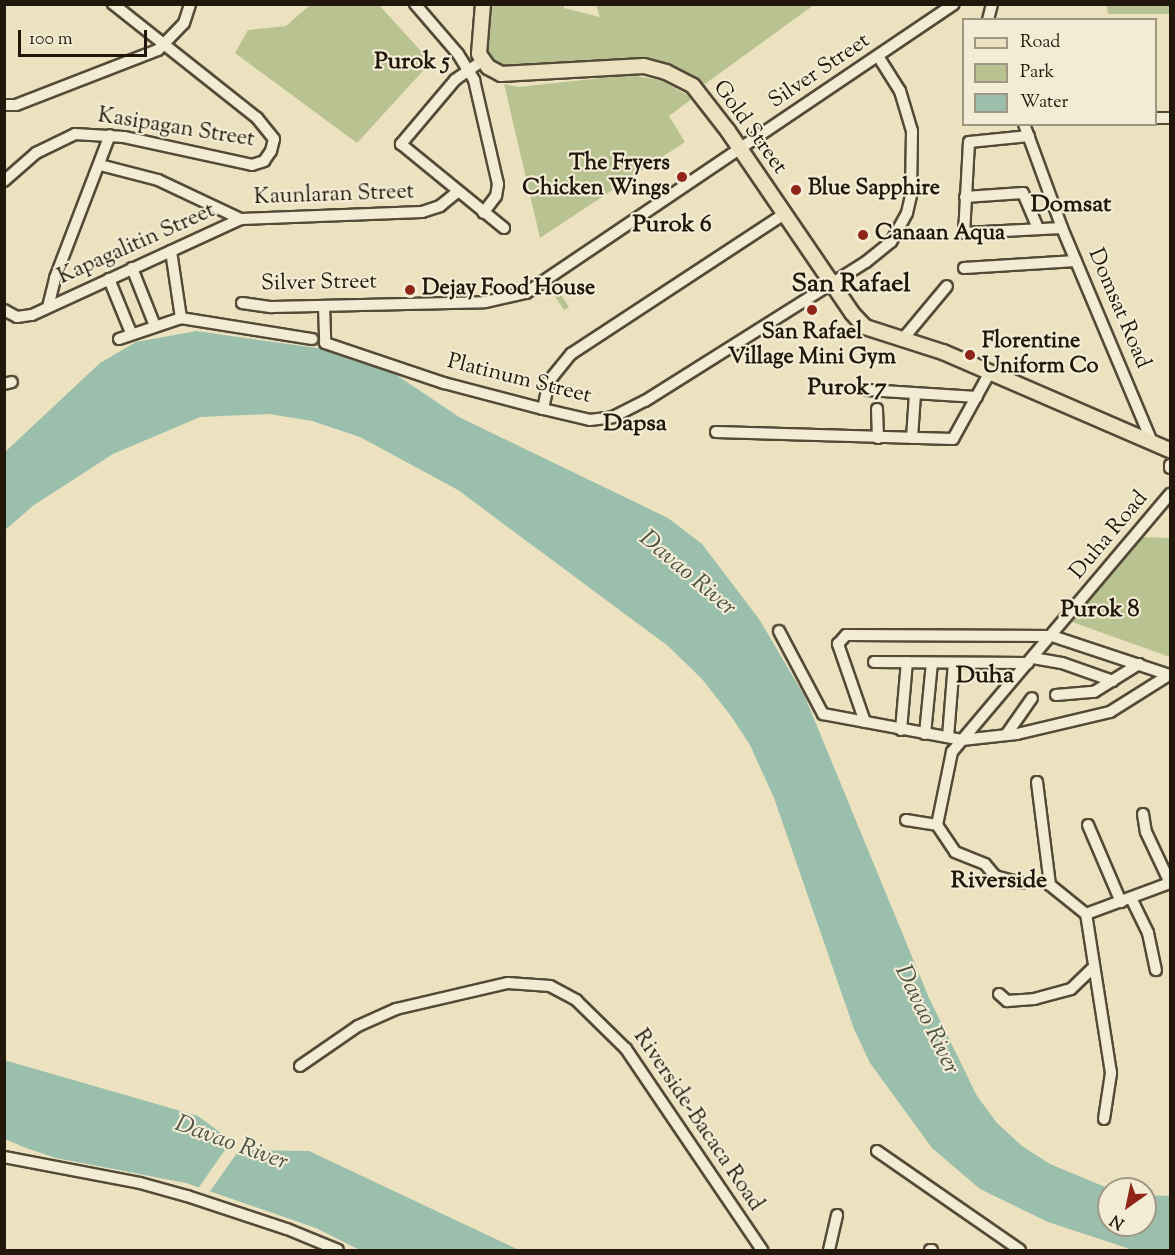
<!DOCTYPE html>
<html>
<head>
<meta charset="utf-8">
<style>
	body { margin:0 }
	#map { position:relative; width:1175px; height:1255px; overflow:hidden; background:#ece2bf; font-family:"Sorts Mill Goudy",serif }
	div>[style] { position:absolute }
	.green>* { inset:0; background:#b8c391 }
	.water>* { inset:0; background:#9abfac }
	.pier>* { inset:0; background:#ece2bf }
	.roads { filter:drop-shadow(2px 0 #544a37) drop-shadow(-2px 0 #544a37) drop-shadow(0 2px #544a37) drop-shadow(0 -2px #544a37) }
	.minor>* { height:10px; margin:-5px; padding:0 5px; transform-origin:5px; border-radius:5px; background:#f3ecd5 }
	.major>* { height:14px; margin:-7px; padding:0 7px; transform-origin:7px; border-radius:7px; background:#ece2bf }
	.dots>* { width:16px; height:16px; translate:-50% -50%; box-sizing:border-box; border:3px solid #f3ecd5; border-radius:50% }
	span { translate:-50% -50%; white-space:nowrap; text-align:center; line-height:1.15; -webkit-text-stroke:4.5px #f3ecd5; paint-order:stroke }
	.street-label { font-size:22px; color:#21170a }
	.poi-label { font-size:22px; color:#21170a; font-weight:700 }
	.right { translate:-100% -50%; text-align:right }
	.left { translate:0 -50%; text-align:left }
	.neighbourhood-label { font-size:24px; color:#21170a; font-weight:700 }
	.water-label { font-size:24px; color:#4b5243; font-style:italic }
	.quarter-label { font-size:26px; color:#21170a; font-weight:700 }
	.frame { position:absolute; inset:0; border:6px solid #21170a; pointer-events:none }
	.legend { position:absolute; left:962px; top:18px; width:195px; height:108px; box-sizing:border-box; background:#f3ecd5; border:2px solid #9f9784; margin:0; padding:8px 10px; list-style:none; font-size:18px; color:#21170a }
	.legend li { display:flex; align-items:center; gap:12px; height:30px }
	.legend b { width:30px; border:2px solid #9f9784 }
	.north { position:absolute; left:1097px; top:1177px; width:60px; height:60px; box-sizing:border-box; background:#f3ecd5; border:2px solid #9f9784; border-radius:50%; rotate:213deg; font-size:16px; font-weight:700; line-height:24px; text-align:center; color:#21170a }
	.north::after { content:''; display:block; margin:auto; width:21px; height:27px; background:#8f2418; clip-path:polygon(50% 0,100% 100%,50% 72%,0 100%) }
	.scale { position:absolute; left:18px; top:30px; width:129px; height:27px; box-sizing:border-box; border:3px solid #21170a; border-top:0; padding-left:8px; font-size:18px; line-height:21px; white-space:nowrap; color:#21170a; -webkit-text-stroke:4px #f3ecd5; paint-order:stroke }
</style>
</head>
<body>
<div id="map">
	<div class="green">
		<div style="clip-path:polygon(378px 4px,431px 62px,357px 143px,235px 53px,248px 30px,286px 26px,310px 5px)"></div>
		<div style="clip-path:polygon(490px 5px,563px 5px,564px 8px,600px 17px,596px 5px,814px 5px,702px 86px,667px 66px,505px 69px,491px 60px,485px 47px)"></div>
		<div style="clip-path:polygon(1107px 5px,1170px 5px,1170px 14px,1108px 14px)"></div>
		<div style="clip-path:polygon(630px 75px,660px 80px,693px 98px,669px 116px,685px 142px,540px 238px,504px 84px,518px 87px)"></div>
		<div style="clip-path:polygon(553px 283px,569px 307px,564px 310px,548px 286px)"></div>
		<div style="clip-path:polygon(1141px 537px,1170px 538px,1170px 657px,1072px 622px)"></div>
	</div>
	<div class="water">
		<div style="clip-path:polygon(196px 331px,324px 349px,395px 374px,459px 417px,668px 518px,702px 544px,759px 619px,805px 697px,929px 998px,977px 1096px,997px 1123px,1022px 1146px,1050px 1164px,1110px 1189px,1109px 1225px,1145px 1225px,1145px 1195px,1170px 1196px,1170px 1250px,1133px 1250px,1048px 1222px,980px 1189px,932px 1148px,870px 1063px,854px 1029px,774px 798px,750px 745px,731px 716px,702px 679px,668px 646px,458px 490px,360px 437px,312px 421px,269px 414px,200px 417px,113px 454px,34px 505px,5px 530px,5px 452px,100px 363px,136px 342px)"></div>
		<div style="clip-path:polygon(4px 1060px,198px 1116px,244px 1150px,309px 1151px,519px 1250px,360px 1250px,316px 1228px,186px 1183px,56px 1158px,26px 1148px,5px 1139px)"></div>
	</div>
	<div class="pier">
		<div style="clip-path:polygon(232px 1140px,242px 1146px,208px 1194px,197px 1190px)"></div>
	</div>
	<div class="roads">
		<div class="minor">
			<div style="left:415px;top:4px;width:66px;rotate:49.3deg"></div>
			<div style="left:458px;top:54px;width:31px;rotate:58deg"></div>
			<div style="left:474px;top:80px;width:107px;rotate:77deg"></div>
			<div style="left:498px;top:184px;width:12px;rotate:99deg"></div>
			<div style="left:496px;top:196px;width:21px;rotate:127deg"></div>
			<div style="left:988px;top:20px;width:16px;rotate:-76deg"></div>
			<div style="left:482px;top:61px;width:33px;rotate:145deg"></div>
			<div style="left:455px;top:80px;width:84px;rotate:130.2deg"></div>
			<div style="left:401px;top:144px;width:133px;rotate:39.2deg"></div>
			<div style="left:4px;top:105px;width:12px"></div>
			<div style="left:16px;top:105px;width:152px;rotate:-21.2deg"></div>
			<div style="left:158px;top:50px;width:37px;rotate:-46deg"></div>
			<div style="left:184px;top:23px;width:20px;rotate:-72deg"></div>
			<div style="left:1156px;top:118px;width:14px"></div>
			<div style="left:1024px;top:124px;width:111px;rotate:69.9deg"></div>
			<div style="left:1062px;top:228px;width:232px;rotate:67.2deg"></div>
			<div style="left:1029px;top:136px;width:60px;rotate:174.3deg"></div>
			<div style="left:969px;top:142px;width:91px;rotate:93.1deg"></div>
			<div style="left:964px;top:233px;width:98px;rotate:-2.9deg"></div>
			<div style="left:100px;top:165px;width:60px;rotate:14.5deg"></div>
			<div style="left:158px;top:180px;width:92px;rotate:25.2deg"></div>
			<div style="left:4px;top:181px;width:43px;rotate:-41.2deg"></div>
			<div style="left:36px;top:153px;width:43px;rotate:-26deg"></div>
			<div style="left:75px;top:134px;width:49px;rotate:3.5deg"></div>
			<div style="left:124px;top:137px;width:131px;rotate:12.3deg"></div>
			<div style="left:252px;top:165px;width:13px;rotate:-18deg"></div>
			<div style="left:264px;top:161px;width:12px;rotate:-55deg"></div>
			<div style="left:271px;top:151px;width:12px;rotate:-76deg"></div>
			<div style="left:274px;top:139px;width:27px;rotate:-129deg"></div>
			<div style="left:257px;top:118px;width:184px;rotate:-141.6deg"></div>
			<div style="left:965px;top:197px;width:58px;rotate:-3.9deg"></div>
			<div style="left:1023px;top:193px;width:39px;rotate:67deg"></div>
			<div style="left:171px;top:251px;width:68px;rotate:81.5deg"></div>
			<div style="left:132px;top:268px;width:62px;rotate:68.4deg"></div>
			<div style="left:964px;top:268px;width:112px;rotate:-3.6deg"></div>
			<div style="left:109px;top:279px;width:58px;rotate:67.8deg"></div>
			<div style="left:242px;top:303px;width:30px;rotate:8deg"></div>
			<div style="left:272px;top:307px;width:213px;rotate:-1.3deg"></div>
			<div style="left:485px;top:302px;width:42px;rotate:-12.4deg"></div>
			<div style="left:526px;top:293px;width:516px;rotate:-34.03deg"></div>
			<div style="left:324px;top:306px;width:37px;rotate:88deg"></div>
			<div style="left:325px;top:343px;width:126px;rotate:18.6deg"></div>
			<div style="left:444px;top:383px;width:102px;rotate:14.7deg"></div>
			<div style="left:543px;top:409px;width:48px;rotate:13.2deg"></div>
			<div style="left:590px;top:420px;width:23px;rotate:-7deg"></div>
			<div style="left:613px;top:417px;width:36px;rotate:-27deg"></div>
			<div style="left:645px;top:401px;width:261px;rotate:-32.2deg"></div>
			<div style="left:866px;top:262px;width:32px;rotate:-39deg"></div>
			<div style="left:891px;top:242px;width:33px;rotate:-61deg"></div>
			<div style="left:907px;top:213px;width:18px;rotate:-77deg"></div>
			<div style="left:911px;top:195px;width:64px;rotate:-89.1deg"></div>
			<div style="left:912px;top:131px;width:42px;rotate:-106.7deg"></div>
			<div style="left:900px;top:91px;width:41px;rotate:-122.2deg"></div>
			<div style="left:48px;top:307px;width:30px;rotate:-76deg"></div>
			<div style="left:55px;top:278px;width:153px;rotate:-69deg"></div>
			<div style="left:4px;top:310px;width:15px;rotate:28deg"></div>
			<div style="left:17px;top:317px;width:15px;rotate:-8deg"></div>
			<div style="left:32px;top:315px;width:230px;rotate:-24.7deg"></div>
			<div style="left:241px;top:219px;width:181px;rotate:-2.2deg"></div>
			<div style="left:422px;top:212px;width:19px;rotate:-18deg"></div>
			<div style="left:440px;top:206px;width:22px;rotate:-39deg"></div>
			<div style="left:119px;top:339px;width:65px;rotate:-18.7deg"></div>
			<div style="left:181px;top:318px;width:133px;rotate:9.1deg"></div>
			<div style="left:902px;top:340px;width:70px;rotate:-50.2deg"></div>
			<div style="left:4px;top:384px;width:8px;rotate:-14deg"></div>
			<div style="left:867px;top:390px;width:110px;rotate:3.6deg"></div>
			<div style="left:543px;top:409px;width:29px;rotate:-78deg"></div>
			<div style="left:549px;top:381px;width:35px;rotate:-51deg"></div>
			<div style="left:571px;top:354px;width:255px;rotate:-33.3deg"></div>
			<div style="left:877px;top:409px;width:29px;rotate:88deg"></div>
			<div style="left:716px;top:432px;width:237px;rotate:1.7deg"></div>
			<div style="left:953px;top:439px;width:77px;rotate:-61.1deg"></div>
			<div style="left:912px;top:438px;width:44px;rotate:-86.1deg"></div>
			<div style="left:1170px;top:465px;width:3px;rotate:90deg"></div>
			<div style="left:779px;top:631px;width:94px;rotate:62.1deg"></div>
			<div style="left:823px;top:714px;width:141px;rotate:10.6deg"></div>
			<div style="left:962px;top:740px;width:55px;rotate:-6.2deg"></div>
			<div style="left:1017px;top:734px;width:96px;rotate:-13.3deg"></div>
			<div style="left:1110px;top:712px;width:70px;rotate:-32.1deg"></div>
			<div style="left:1033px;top:658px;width:29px;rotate:10deg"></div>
			<div style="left:1062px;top:663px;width:54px;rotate:19.4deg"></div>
			<div style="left:874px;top:662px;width:154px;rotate:0.4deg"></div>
			<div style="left:1056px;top:695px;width:38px;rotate:-5deg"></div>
			<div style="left:1094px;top:692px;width:53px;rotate:-31.9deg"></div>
			<div style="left:865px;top:722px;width:83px;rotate:-109.1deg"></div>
			<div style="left:838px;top:644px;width:12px;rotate:-48deg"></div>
			<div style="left:846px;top:635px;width:206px;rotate:0.3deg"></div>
			<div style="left:1052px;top:636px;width:123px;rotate:18.4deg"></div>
			<div style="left:901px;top:730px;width:68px;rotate:-85deg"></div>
			<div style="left:925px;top:734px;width:71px;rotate:-84.4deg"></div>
			<div style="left:1006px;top:735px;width:45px;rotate:-54.9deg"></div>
			<div style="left:948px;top:737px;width:74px;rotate:-85.4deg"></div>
			<div style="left:1037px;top:782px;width:104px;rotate:82.8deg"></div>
			<div style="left:1050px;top:885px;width:46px;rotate:38.9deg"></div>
			<div style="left:1143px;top:814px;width:18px;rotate:81deg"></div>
			<div style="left:1146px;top:832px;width:56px;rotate:64.8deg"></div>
			<div style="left:906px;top:820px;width:31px;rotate:9deg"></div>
			<div style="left:937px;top:825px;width:75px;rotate:-78.4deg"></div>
			<div style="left:952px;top:752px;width:338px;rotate:-49.8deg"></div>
			<div style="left:937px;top:825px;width:32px;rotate:56deg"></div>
			<div style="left:955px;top:852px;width:32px;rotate:22deg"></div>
			<div style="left:985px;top:864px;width:16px;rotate:50deg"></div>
			<div style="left:995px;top:876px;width:27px;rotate:15deg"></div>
			<div style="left:1088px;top:825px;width:84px;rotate:66.8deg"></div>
			<div style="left:1131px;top:898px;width:39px;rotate:64deg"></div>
			<div style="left:1148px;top:933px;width:38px;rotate:78deg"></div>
			<div style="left:999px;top:994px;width:11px;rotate:41deg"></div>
			<div style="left:1007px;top:1001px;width:27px;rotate:-4deg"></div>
			<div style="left:1034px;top:999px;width:38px;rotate:-15deg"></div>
			<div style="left:1071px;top:989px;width:29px;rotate:-44deg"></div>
			<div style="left:300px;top:1066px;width:70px;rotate:-34.6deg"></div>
			<div style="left:358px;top:1026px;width:42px;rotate:-24.1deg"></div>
			<div style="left:396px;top:1009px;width:115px;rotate:-13.1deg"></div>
			<div style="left:508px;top:983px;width:42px;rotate:4.1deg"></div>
			<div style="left:550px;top:986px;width:30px;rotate:28deg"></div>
			<div style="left:576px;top:1000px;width:70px;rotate:44.4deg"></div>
			<div style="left:626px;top:1049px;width:243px;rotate:55.9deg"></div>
			<div style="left:1104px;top:1119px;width:47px;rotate:-81.3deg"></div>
			<div style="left:1111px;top:1073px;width:161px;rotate:-98.9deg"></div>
			<div style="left:1086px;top:914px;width:90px;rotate:-20.3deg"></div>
			<div style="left:877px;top:1151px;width:174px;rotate:34.7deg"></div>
			<div style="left:4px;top:1157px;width:138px;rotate:10.8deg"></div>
			<div style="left:140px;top:1183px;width:49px;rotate:15.5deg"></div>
			<div style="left:187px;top:1196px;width:105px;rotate:18.3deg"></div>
			<div style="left:287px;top:1229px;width:55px;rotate:22.4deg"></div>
			<div style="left:829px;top:1250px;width:36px;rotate:-77deg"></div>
			<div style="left:930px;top:1250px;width:2px"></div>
		</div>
		<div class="major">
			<div style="left:483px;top:4px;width:50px;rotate:94.6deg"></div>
			<div style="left:479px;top:54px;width:16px;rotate:55deg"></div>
			<div style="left:488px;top:67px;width:15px;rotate:28deg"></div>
			<div style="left:501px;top:74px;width:143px;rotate:-3.2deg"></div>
			<div style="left:644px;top:66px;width:23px;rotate:15deg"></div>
			<div style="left:666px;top:72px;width:30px;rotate:27deg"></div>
			<div style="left:693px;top:86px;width:57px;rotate:52.1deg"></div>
			<div style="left:728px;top:131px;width:220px;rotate:55.7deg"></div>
			<div style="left:852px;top:313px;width:19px;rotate:47deg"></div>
			<div style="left:865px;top:327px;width:82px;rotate:17.8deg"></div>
			<div style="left:943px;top:352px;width:247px;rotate:23.4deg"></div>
		</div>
	</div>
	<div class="dots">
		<div style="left:682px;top:177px;background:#8f2418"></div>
		<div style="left:796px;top:190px;background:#8f2418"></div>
		<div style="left:863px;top:235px;background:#8f2418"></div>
		<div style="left:410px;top:290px;background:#8f2418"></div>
		<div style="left:812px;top:310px;background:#8f2418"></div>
		<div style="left:970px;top:355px;background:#8f2418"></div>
	</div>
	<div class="street-label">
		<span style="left:820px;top:72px;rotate:-34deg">Silver Street</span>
		<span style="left:749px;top:128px;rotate:54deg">Gold Street</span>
		<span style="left:176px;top:129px;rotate:9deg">Kasipagan Street</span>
		<span style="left:334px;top:196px;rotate:-2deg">Kaunlaran Street</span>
		<span style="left:137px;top:245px;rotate:-24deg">Kapagalitin Street</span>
		<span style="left:319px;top:284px;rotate:-1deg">Silver Street</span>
		<span style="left:1118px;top:309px;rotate:67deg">Domsat Road</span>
		<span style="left:519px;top:380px;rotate:14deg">Platinum Street</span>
		<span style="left:1110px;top:536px;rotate:-50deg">Duha Road</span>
		<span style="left:697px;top:1121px;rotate:56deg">Riverside-Bacaca Road</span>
	</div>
	<div class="poi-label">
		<span class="right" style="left:670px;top:177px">The Fryers<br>Chicken Wings</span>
		<span class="left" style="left:808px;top:190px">Blue Sapphire</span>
		<span class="left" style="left:875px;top:235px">Canaan Aqua</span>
		<span class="left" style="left:422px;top:290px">Dejay Food House</span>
		<span style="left:812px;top:346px">San Rafael<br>Village Mini Gym</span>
		<span class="left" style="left:982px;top:355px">Florentine<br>Uniform Co</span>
	</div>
	<div class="neighbourhood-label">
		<span style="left:412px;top:63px">Purok 5</span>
		<span style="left:1071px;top:206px">Domsat</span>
		<span style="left:672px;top:226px">Purok 6</span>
		<span style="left:847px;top:389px">Purok 7</span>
		<span style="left:635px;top:425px">Dapsa</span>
		<span style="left:1100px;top:611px">Purok 8</span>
		<span style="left:985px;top:677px">Duha</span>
		<span style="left:999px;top:882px">Riverside</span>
	</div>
	<div class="water-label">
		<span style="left:687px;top:574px;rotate:40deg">Davao River</span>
		<span style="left:926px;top:1020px;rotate:64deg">Davao River</span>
		<span style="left:231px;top:1144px;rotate:20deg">Davao River</span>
	</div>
	<div class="quarter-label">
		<span style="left:851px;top:285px">San Rafael</span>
	</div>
	<div class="frame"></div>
	<ul class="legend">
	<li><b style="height:8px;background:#ece2bf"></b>Road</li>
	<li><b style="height:16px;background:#b8c391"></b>Park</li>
	<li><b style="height:16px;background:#9abfac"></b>Water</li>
	</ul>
	<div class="north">N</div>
	<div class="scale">100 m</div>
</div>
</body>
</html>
